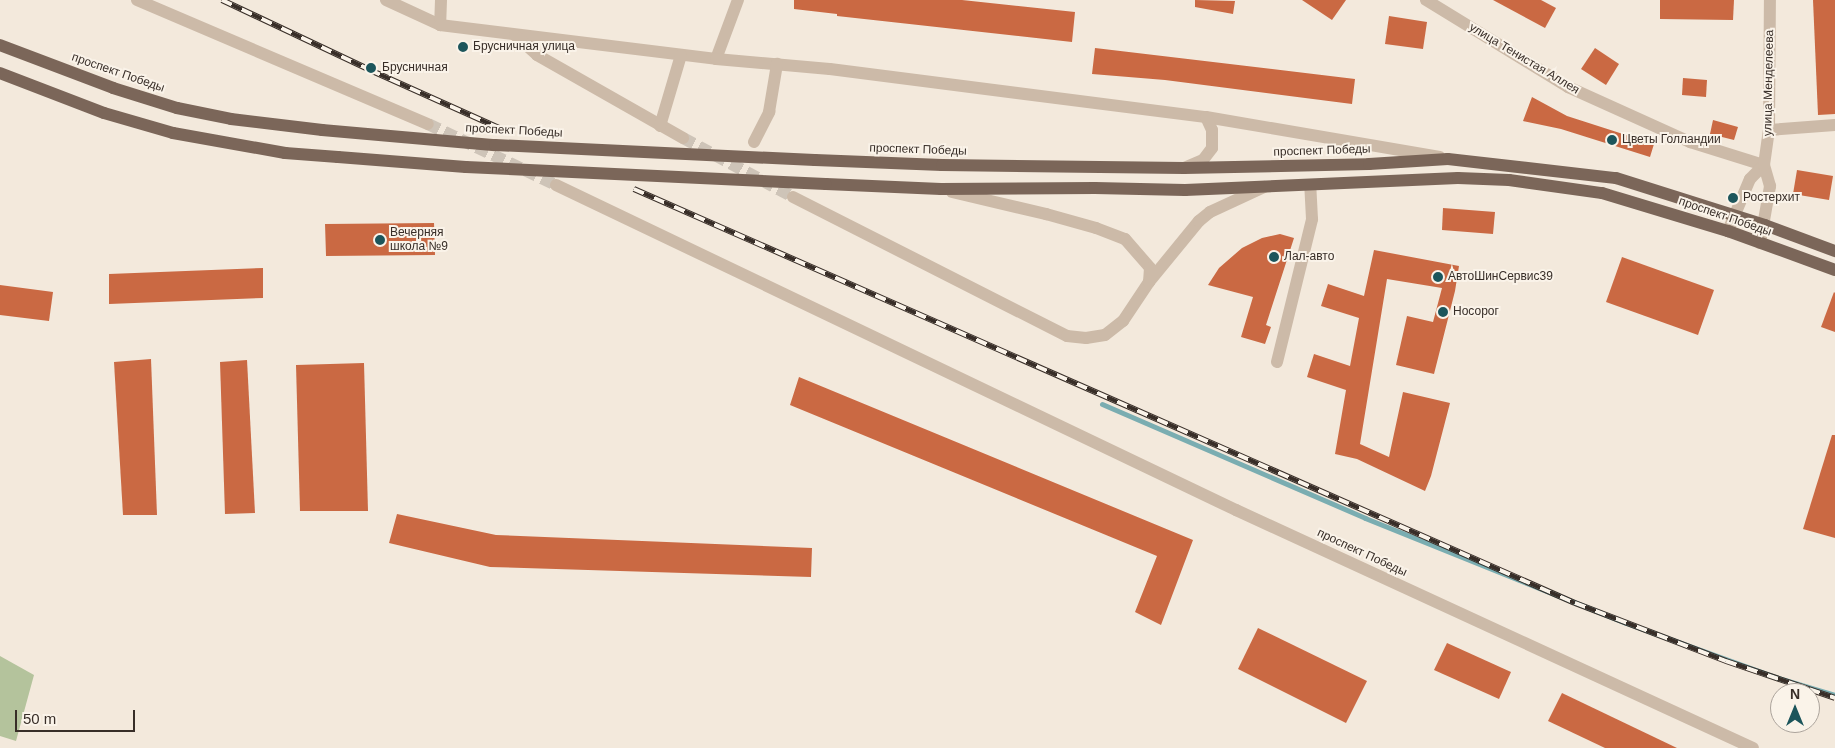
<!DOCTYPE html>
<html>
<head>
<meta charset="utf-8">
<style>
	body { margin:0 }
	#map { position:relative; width:1835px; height:748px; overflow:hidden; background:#f3e9dc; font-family:Helvetica,sans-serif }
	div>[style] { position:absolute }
	.green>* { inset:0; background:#b4c39c }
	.stream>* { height:5px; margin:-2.5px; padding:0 2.5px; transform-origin:2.5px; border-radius:2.5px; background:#7aadb1 }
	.building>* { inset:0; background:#ca6943 }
	.tertiary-tunnel>* { height:12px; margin-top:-6px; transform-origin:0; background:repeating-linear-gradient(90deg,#cec4b8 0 12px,transparent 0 18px) }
	.minor>* { height:12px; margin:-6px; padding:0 6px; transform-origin:6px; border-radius:6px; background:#ccbaa8 }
	.tertiary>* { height:12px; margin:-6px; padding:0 6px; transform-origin:6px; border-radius:6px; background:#ccbaa8 }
	.primary>* { height:12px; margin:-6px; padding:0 6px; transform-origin:6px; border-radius:6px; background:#7b6659 }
	.rail>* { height:5.5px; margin-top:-2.75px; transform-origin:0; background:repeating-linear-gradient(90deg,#faf3e9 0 11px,#382e28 0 22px); box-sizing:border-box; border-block:1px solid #382e28 }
	.primary-bridge>* { height:12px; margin:-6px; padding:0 6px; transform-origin:6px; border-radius:6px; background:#7b6659 }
	.dots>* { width:14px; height:14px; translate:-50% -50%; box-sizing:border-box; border:2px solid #faf3e9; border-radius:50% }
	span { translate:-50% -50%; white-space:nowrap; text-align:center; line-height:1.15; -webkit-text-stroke:4px #faf3e9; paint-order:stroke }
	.poi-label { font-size:12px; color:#382e28 }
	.left { translate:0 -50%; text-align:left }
	.street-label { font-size:12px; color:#382e28 }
	.north { position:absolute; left:1770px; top:683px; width:50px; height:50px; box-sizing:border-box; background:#faf3e9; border:1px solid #aca49c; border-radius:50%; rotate:0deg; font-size:14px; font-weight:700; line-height:20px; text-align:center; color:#382e28 }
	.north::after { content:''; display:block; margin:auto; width:18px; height:22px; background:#1c555b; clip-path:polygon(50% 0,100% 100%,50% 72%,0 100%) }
	.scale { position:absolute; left:15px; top:710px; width:120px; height:22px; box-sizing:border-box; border:2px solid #382e28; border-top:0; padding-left:6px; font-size:15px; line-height:18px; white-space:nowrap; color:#382e28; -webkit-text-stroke:4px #faf3e9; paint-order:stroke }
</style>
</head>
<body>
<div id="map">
	<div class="green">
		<div style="clip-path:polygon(0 656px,34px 675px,16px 741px,0 736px)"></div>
	</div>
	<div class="stream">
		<div style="left:1102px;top:404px;width:287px;rotate:23.4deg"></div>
		<div style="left:1365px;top:518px;width:281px;rotate:21.9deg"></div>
		<div style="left:1626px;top:623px;width:162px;rotate:19.9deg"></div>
		<div style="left:1778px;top:678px;width:59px;rotate:16.6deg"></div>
	</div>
	<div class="building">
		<div style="clip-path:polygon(794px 0,962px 0,1075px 12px,1072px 42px,837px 16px,837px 14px,794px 9px)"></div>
		<div style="clip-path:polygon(1195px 0,1235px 1px,1233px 14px,1195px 7px)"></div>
		<div style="clip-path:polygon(1302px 0,1346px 0,1332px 20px)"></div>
		<div style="clip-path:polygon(1493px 0,1541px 0,1556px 8px,1545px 28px)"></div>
		<div style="clip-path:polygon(1660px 0,1734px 0,1733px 20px,1660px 19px)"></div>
		<div style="clip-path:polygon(1813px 0,1835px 0,1835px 114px,1818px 115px)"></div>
		<div style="clip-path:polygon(1389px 16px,1427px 22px,1423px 49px,1385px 44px)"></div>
		<div style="clip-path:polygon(1095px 48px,1355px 79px,1352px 104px,1165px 80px,1092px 74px)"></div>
		<div style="clip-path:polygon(1595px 48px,1619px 64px,1606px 85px,1581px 69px)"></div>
		<div style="clip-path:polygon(1683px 78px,1707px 80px,1706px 97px,1682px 95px)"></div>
		<div style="clip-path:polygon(1532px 97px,1567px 116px,1654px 144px,1650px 157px,1561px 129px,1523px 121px)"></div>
		<div style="clip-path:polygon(1713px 120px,1738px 127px,1734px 140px,1710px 134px)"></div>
		<div style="clip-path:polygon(1797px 170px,1833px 176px,1829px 200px,1793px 194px)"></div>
		<div style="clip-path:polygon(1443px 208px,1495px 212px,1493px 234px,1442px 230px)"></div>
		<div style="clip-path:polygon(434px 223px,435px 255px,326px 256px,325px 224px)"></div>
		<div style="clip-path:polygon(1280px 234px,1294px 238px,1266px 325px,1271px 327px,1265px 344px,1241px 337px,1253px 297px,1208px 285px,1219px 268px,1242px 248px,1262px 238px)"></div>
		<div style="clip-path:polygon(1374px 250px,1459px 266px,1455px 291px,1434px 374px,1396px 365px,1407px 316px,1433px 322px,1442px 288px,1387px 279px,1360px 444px,1389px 457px,1403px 392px,1450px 403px,1431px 476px,1425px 491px,1357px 459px,1335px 454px,1346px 390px,1307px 377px,1314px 354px,1350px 366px,1359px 318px,1321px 306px,1328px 284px,1364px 296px)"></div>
		<div style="clip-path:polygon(1622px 257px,1714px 290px,1698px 335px,1606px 302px)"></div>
		<div style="clip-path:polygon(263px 268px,263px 298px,109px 304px,109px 274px)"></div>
		<div style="clip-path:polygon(0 285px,53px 292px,49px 321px,0 315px)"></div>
		<div style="clip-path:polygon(1834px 292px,1835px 293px,1835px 332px,1821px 327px)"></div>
		<div style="clip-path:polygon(151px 359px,157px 515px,123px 515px,114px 362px)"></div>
		<div style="clip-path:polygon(247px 360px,255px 513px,225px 514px,220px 362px)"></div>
		<div style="clip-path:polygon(364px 363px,368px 511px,300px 511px,296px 365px)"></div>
		<div style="clip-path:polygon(799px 377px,1193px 540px,1161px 625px,1135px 612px,1157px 556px,790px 405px)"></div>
		<div style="clip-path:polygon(1832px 435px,1835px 435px,1835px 538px,1803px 529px)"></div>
		<div style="clip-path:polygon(397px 514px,496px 535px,812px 548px,811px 577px,490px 567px,389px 543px)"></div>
		<div style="clip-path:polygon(1258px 628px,1367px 681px,1346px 723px,1238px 669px)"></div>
		<div style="clip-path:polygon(1447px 643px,1511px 672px,1499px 699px,1434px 670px)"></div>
		<div style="clip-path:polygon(1562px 693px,1677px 748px,1605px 748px,1548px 721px)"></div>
	</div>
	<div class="tertiary-tunnel">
		<div style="left:428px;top:124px;width:142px;rotate:25.5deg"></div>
		<div style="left:683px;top:138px;width:125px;rotate:28.2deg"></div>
	</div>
	<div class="minor">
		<div style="left:386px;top:0;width:60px;rotate:24.8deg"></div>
		<div style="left:716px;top:59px;width:63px;rotate:-69.6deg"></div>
		<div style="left:1769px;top:130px;width:66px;rotate:-4.3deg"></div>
		<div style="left:1277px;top:362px;width:147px;rotate:-76.2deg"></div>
		<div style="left:1312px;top:219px;width:34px;rotate:-93deg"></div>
	</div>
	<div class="tertiary">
		<div style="left:137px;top:0;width:316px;rotate:23.1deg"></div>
		<div style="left:441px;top:0;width:25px;rotate:92deg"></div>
		<div style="left:440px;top:25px;width:278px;rotate:7deg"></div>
		<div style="left:716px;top:59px;width:114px;rotate:5deg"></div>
		<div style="left:830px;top:69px;width:379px;rotate:7.3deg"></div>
		<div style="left:1206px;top:117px;width:237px;rotate:9.7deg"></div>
		<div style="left:1426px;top:0;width:167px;rotate:31.5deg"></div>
		<div style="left:1568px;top:87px;width:134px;rotate:24.3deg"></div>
		<div style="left:1690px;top:142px;width:77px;rotate:17.3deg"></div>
		<div style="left:515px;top:35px;width:30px;rotate:42deg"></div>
		<div style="left:537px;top:55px;width:168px;rotate:29.6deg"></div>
		<div style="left:660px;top:126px;width:74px;rotate:-73.5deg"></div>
		<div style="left:754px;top:142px;width:34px;rotate:-63deg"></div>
		<div style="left:769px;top:112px;width:49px;rotate:-80.5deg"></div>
		<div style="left:1184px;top:168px;width:21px;rotate:-23deg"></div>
		<div style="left:1203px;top:160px;width:15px;rotate:-53deg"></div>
		<div style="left:1212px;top:148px;width:18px;rotate:-90deg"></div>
		<div style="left:1212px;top:130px;width:14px;rotate:-115deg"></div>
		<div style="left:556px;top:185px;width:754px;rotate:25.55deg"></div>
		<div style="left:1236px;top:510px;width:569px;rotate:24.72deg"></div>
		<div style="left:952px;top:192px;width:97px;rotate:13.2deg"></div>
		<div style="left:1046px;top:214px;width:52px;rotate:15.6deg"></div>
		<div style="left:1096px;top:228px;width:31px;rotate:21deg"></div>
		<div style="left:1125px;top:239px;width:38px;rotate:49deg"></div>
		<div style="left:1150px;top:268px;width:14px;rotate:94deg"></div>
		<div style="left:793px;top:197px;width:307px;rotate:26.9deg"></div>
		<div style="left:1067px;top:336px;width:19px;rotate:6deg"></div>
		<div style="left:1086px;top:338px;width:19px;rotate:-9deg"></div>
		<div style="left:1105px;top:335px;width:23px;rotate:-38deg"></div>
		<div style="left:1123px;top:321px;width:47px;rotate:-56.3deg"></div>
		<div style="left:1149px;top:282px;width:79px;rotate:-50.7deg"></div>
		<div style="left:1199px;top:221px;width:14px;rotate:-39deg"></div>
		<div style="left:1210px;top:212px;width:60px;rotate:-24.8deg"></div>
		<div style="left:1728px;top:231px;width:56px;rotate:-67.1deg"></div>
		<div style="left:1750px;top:179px;width:20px;rotate:-45deg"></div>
		<div style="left:1760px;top:243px;width:58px;rotate:-80deg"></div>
		<div style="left:1770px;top:186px;width:22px;rotate:-106deg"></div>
		<div style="left:1764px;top:165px;width:35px;rotate:-82deg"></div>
		<div style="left:1769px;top:130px;width:130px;rotate:-89.6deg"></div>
	</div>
	<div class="primary">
		<div style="left:0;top:45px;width:121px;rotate:20.8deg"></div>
		<div style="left:113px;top:88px;width:67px;rotate:17.4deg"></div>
		<div style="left:177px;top:108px;width:55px;rotate:11.5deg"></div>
		<div style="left:231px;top:119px;width:92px;rotate:6.9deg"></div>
		<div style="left:0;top:73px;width:111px;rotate:21deg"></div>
		<div style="left:104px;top:113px;width:72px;rotate:16.2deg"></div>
		<div style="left:173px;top:133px;width:114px;rotate:10.1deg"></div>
		<div style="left:285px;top:153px;width:53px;rotate:4.3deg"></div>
		<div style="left:815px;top:160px;width:127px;rotate:2.3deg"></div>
		<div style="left:942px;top:165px;width:242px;rotate:0.7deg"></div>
		<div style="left:1184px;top:168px;width:185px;rotate:-1.2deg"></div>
		<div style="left:1369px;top:164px;width:79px;rotate:-3.6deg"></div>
		<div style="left:1448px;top:159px;width:169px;rotate:6.5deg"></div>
		<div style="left:1616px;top:178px;width:156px;rotate:17.5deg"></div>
		<div style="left:1765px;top:225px;width:75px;rotate:20.4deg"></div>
		<div style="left:826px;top:184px;width:115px;rotate:2.5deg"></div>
		<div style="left:941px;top:189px;width:154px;rotate:-0.4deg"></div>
		<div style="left:1095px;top:188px;width:90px;rotate:1.3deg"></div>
		<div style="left:1185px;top:190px;width:273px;rotate:-2.5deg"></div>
		<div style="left:1458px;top:178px;width:51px;rotate:2.2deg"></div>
		<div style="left:1509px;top:180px;width:94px;rotate:8deg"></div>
		<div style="left:1602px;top:193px;width:132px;rotate:16.8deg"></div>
		<div style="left:1728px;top:231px;width:114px;rotate:20deg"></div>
	</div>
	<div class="rail">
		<div style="left:222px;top:0;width:164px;rotate:25.3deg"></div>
		<div style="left:370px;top:70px;width:141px;rotate:24.2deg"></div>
		<div style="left:634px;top:189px;width:1028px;rotate:23.75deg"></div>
		<div style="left:1575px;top:603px;width:162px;rotate:21deg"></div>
		<div style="left:1726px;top:661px;width:115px;rotate:18.7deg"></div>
	</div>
	<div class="primary-bridge">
		<div style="left:322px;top:130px;width:174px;rotate:5deg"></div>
		<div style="left:495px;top:145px;width:320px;rotate:2.7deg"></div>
		<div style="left:338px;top:157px;width:128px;rotate:4.5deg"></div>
		<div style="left:466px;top:167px;width:360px;rotate:2.7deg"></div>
	</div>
	<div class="dots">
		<div style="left:463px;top:47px;background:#1c555b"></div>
		<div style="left:371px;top:68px;background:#1c555b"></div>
		<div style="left:1612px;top:140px;background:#1c555b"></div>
		<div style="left:1733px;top:198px;background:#1c555b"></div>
		<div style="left:380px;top:240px;background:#1c555b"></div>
		<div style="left:1274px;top:257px;background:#1c555b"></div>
		<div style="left:1438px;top:277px;background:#1c555b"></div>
		<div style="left:1443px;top:312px;background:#1c555b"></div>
	</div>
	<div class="poi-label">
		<span class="left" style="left:473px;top:47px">Брусничная улица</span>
		<span class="left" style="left:382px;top:68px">Брусничная</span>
		<span class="left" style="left:1622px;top:140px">Цветы Голландии</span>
		<span class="left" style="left:1743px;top:198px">Ростерхит</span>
		<span class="left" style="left:390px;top:240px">Вечерняя<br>школа №9</span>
		<span class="left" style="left:1284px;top:257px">Лал-авто</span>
		<span class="left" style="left:1448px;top:277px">АвтоШинСервис39</span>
		<span class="left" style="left:1453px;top:312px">Носорог</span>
	</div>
	<div class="street-label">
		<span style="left:1524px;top:59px;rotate:31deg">улица Тенистая Аллея</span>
		<span style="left:118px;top:73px;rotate:19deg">проспект Победы</span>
		<span style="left:1769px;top:83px;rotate:-89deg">улица Менделеева</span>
		<span style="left:514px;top:131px;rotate:3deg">проспект Победы</span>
		<span style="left:918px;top:150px;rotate:2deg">проспект Победы</span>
		<span style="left:1322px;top:151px;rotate:-2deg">проспект Победы</span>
		<span style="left:1725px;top:217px;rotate:19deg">проспект Победы</span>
		<span style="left:1362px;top:553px;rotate:25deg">проспект Победы</span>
	</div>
	<div class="north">N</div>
	<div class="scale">50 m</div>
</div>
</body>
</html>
